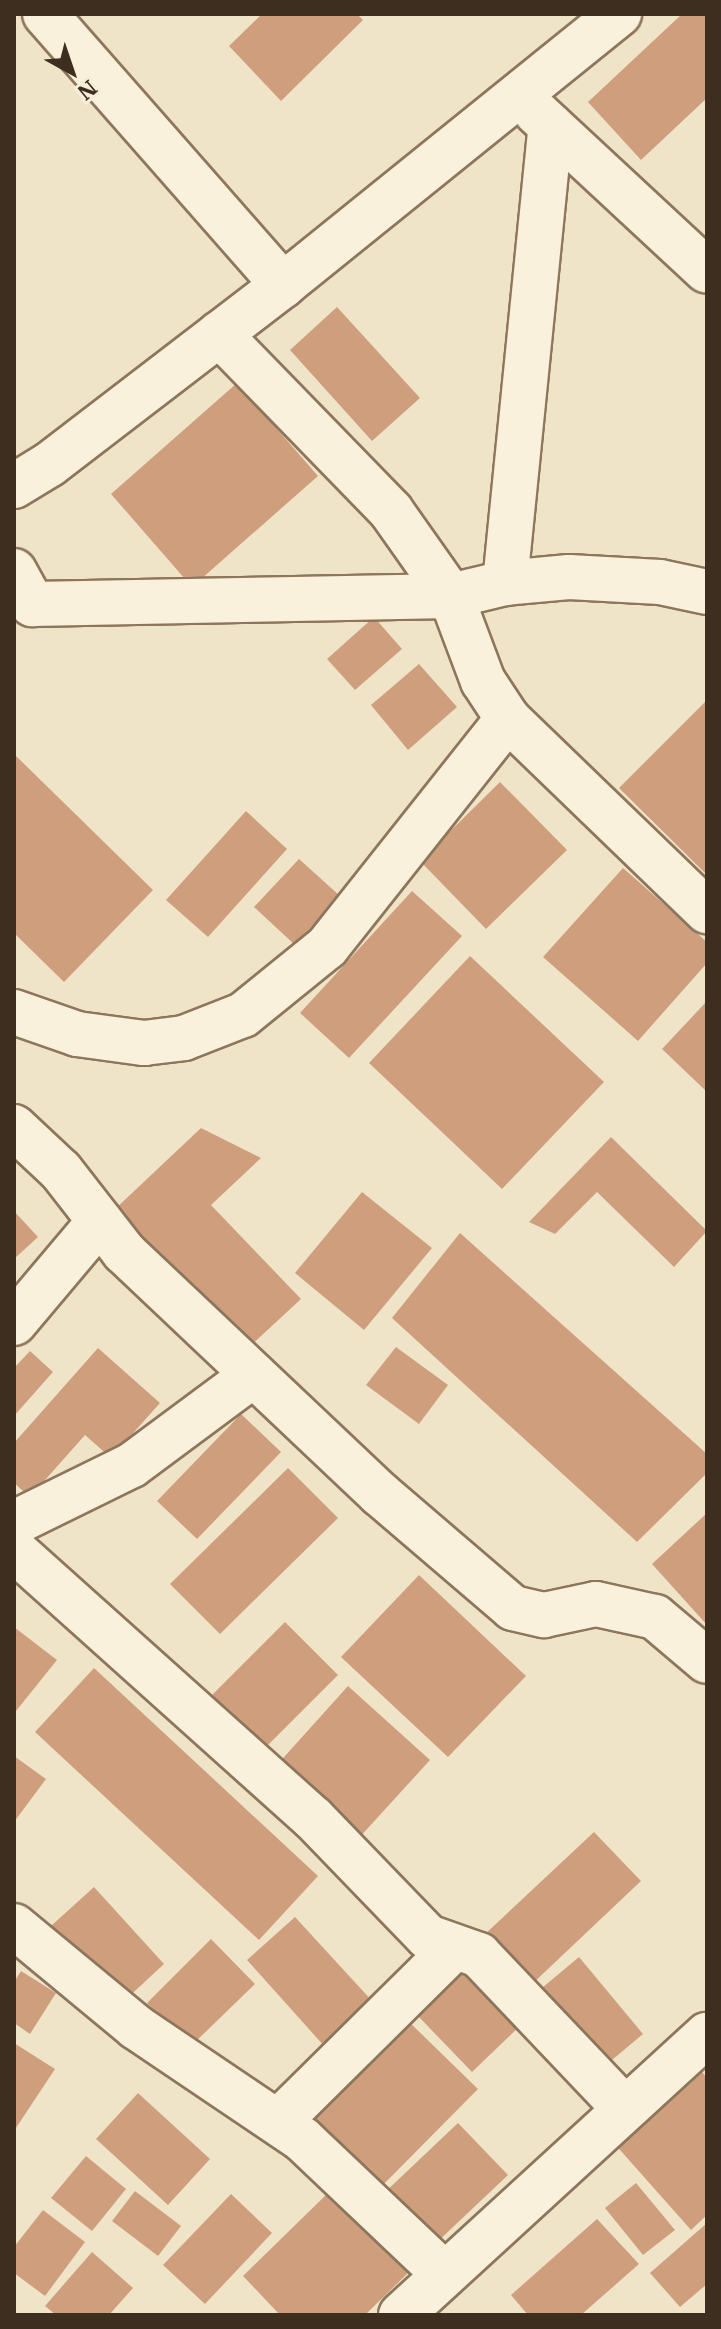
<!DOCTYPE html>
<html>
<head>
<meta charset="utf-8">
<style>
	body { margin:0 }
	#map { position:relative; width:721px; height:2329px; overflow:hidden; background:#f0e4c8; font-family:"IBM Plex Serif",serif }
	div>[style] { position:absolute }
	.building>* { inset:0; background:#cf9f7d }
	.roads { filter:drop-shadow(2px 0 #8d765c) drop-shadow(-2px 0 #8d765c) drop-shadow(0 2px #8d765c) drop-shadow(0 -2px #8d765c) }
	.minor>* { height:44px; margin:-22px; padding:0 22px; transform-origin:22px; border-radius:22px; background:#faf1dc }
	span { translate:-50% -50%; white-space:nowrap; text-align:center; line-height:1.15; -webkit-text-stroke:6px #f7eed8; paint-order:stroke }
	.frame { position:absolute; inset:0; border:16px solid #3d2e20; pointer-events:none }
	.north { position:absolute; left:32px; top:32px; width:80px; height:80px; -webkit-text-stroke:6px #f7eed8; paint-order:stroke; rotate:140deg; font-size:22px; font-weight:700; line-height:32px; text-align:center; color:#3d2e20 }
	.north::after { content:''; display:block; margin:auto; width:28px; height:36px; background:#3d2e20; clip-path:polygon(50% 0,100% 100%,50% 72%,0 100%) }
</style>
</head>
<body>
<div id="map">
	<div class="building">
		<div style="clip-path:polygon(262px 14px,357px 14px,363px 20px,281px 101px,229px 46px)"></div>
		<div style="clip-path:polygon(682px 14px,707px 14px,707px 98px,641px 160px,588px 102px)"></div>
		<div style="clip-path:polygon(337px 307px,420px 398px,372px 441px,290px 350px)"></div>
		<div style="clip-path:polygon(237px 383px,318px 476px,192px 587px,111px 494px)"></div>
		<div style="clip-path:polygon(374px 617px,402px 649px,355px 690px,327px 659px)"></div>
		<div style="clip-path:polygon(419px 664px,457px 707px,408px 750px,371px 705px)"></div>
		<div style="clip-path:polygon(705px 702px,707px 703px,707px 875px,619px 788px)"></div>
		<div style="clip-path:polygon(14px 754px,153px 890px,64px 982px,14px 933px)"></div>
		<div style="clip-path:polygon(500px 782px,567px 850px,486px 929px,420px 861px)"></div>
		<div style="clip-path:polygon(246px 811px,287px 849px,208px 937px,166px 900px)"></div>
		<div style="clip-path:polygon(299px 859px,340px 896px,295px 945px,254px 907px)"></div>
		<div style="clip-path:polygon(623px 868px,707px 942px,707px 963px,638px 1041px,543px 957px)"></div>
		<div style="clip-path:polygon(412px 891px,462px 936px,349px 1058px,300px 1013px)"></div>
		<div style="clip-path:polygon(470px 956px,604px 1082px,502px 1189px,369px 1063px)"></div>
		<div style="clip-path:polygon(707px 1001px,707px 1092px,662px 1049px)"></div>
		<div style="clip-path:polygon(201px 1128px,261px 1158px,211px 1205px,301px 1299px,246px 1350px,113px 1211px)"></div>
		<div style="clip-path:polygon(611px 1137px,707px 1231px,674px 1267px,597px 1192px,555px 1234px,529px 1222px)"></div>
		<div style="clip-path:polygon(362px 1192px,432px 1248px,364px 1330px,295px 1273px)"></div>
		<div style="clip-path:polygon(14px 1211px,38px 1237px,14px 1259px)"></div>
		<div style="clip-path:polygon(460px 1233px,707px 1454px,707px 1473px,637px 1542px,392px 1318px)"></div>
		<div style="clip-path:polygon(396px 1347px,448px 1385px,419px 1424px,366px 1385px)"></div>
		<div style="clip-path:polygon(98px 1348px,160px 1403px,111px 1458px,85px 1435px,30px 1497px,14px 1483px,14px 1443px)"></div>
		<div style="clip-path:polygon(30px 1351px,53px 1372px,14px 1416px,14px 1368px)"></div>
		<div style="clip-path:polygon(241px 1414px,281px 1452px,197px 1539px,157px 1501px)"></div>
		<div style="clip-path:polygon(288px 1468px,338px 1518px,220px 1634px,170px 1584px)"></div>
		<div style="clip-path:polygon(707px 1513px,707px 1625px,652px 1564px)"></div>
		<div style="clip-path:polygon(419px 1575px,526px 1676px,448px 1757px,341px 1657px)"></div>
		<div style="clip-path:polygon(285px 1622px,338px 1675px,265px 1748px,212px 1695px)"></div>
		<div style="clip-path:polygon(14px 1627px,57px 1660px,16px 1711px,14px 1709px)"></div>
		<div style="clip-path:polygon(94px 1668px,318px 1876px,259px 1940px,35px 1732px)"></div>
		<div style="clip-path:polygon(348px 1686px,430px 1760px,358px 1839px,276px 1766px)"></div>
		<div style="clip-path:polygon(14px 1756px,46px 1779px,14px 1822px)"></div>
		<div style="clip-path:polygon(594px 1832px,641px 1881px,530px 1986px,483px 1936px)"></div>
		<div style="clip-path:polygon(94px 1887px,164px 1964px,122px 2003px,51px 1926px)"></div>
		<div style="clip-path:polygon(295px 1917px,374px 2003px,325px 2047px,247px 1960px)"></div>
		<div style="clip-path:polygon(211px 1939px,255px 1984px,190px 2047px,147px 2003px)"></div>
		<div style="clip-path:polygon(579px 1957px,643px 2034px,600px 2070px,536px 1993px)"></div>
		<div style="clip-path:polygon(469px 1966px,524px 2022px,472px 2072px,418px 2016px)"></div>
		<div style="clip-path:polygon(21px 1971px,56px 1993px,30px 2034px,14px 2023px,14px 1982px)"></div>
		<div style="clip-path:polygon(404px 2017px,478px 2089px,375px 2193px,302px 2122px)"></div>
		<div style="clip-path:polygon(14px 2043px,55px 2069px,14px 2131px)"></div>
		<div style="clip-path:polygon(697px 2066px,707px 2078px,707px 2215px,691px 2230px,613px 2142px)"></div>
		<div style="clip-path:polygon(138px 2093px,210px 2159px,168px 2205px,96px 2139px)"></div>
		<div style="clip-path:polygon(458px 2123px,508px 2175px,433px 2246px,383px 2194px)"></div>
		<div style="clip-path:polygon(86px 2156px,126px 2189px,92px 2231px,51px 2198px)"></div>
		<div style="clip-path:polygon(636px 2183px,675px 2230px,643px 2255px,605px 2208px)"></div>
		<div style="clip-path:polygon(135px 2191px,181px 2226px,158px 2256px,112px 2221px)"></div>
		<div style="clip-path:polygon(329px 2192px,408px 2273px,365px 2315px,280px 2315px,243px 2276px)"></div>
		<div style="clip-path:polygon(231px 2194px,272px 2233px,205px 2304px,163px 2265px)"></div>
		<div style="clip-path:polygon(43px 2210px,85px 2242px,45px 2296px,14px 2273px,14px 2247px)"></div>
		<div style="clip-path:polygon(597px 2219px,639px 2264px,581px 2315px,528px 2315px,511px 2295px)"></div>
		<div style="clip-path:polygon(707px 2223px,707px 2284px,680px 2307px,650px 2273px)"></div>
		<div style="clip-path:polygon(92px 2252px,133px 2288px,109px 2315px,56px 2315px,45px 2306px)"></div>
	</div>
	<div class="roads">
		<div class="minor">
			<div style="left:45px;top:14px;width:361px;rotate:48.7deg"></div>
			<div style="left:536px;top:112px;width:233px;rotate:42.9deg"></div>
			<div style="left:219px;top:334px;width:247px;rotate:45.8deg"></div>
			<div style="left:391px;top:511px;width:104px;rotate:54.8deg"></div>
			<div style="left:451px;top:596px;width:91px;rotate:69.4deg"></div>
			<div style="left:483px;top:681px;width:45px;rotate:56.7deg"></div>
			<div style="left:508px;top:719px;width:277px;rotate:44deg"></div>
			<div style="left:14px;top:486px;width:42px;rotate:-31.4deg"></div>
			<div style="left:50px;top:464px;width:294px;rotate:-37.5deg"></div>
			<div style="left:283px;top:285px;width:432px;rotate:-38.9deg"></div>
			<div style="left:14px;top:571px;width:38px;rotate:61deg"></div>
			<div style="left:32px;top:604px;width:419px;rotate:-1.1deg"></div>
			<div style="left:451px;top:596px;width:56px;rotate:-13.5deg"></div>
			<div style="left:505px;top:583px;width:64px;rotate:-5.4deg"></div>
			<div style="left:569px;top:577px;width:91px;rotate:3.1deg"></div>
			<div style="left:660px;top:582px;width:48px;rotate:12deg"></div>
			<div style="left:505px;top:583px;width:459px;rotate:-84.3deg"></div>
			<div style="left:14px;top:1012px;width:67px;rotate:19.2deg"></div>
			<div style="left:77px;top:1034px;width:68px;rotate:7.7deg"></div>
			<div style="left:144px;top:1043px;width:40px;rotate:-7.1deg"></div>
			<div style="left:184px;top:1038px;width:63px;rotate:-21.3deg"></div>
			<div style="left:243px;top:1015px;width:108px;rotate:-39deg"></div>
			<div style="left:327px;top:947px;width:291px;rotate:-51.6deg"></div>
			<div style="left:14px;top:1127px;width:64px;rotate:43.1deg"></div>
			<div style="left:61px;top:1171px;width:103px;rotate:52.1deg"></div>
			<div style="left:124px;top:1252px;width:352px;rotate:43.4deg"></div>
			<div style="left:380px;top:1494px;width:175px;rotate:40.6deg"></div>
			<div style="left:513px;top:1608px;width:32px;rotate:13deg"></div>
			<div style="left:544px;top:1615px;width:53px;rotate:-11.9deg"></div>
			<div style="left:596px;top:1604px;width:60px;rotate:12.4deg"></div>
			<div style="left:655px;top:1617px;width:68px;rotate:40.2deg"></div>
			<div style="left:14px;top:1323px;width:133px;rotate:-49.9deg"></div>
			<div style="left:14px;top:1523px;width:131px;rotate:-26.2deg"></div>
			<div style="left:132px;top:1465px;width:151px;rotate:-36.6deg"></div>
			<div style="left:14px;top:1550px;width:402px;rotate:41.9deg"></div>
			<div style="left:313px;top:1818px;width:165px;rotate:46deg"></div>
			<div style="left:428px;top:1937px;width:54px;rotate:19.4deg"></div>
			<div style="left:479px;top:1955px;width:209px;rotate:46.5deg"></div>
			<div style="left:14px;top:1926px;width:158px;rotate:39.6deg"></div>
			<div style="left:136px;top:2027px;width:200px;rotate:34deg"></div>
			<div style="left:302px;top:2139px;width:195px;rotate:43.5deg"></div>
			<div style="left:278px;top:2122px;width:247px;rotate:-44.7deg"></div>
			<div style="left:401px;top:2315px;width:415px;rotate:-42.5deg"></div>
		</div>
	</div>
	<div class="frame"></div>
	<div class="north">N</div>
</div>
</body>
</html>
